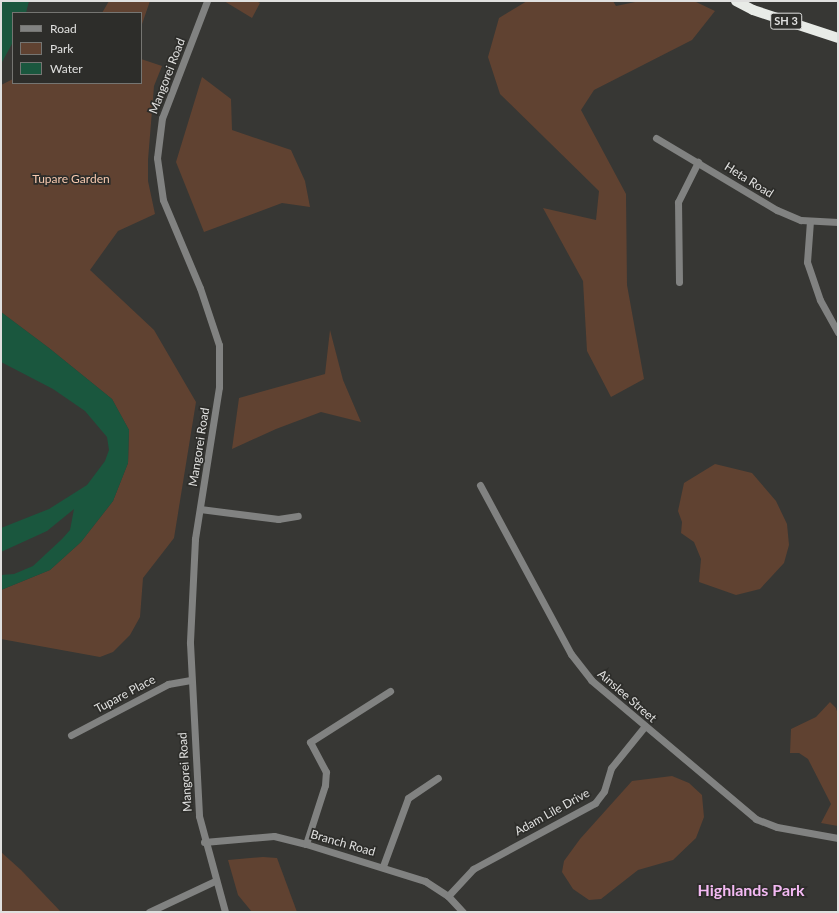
<!DOCTYPE html>
<html>
<head>
<meta charset="utf-8">
<style>
	body { margin:0 }
	#map { position:relative; width:839px; height:913px; overflow:hidden; background:#373734; font-family:Lato,sans-serif }
	div>[style] { position:absolute }
	.green>* { inset:0; background:#604231 }
	.water>* { inset:0; background:#1a573e }
	.minor>* { height:7px; margin:-3.5px; padding:0 3.5px; transform-origin:3.5px; border-radius:3.5px; background:#818281 }
	.highway>* { height:10px; margin:-5px; padding:0 5px; transform-origin:5px; border-radius:5px; background:#e8ebe7 }
	span { translate:-50% -50%; white-space:nowrap; text-align:center; line-height:1.15; -webkit-text-stroke:3.5px #2d2d2a; paint-order:stroke }
	.shield-label span { padding:1px 3px; background:#2d2d2a; border:1px solid; border-radius:3px; -webkit-text-stroke-width:0 }
	.shield-label { font-size:11px; color:#e0e0df; font-weight:700 }
	.street-label { font-size:12px; color:#e0e0df }
	.park-label { font-size:12px; color:#f7c9af }
	.district-label { font-size:16px; color:#f3b9f3; font-weight:700 }
	.frame { position:absolute; inset:0; border:2px solid #e0e0df; pointer-events:none }
	.legend { position:absolute; left:12px; top:12px; width:130px; height:72px; box-sizing:border-box; background:#2d2d2a; border:1px solid #757572; margin:0; padding:5px 7px; list-style:none; font-size:12px; color:#e0e0df }
	.legend li { display:flex; align-items:center; gap:8px; height:20px }
	.legend b { width:20px; border:1px solid #757572 }
</style>
</head>
<body>
<div id="map">
	<div class="green">
		<div style="clip-path:polygon(109px 1px,150px 1px,141px 27px,141px 13px,102px 13px)"></div>
		<div style="clip-path:polygon(224px 1px,256px 1px,260px 3px,252px 18px)"></div>
		<div style="clip-path:polygon(527px 1px,613px 1px,616px 6px,640px 1px,694px 1px,715px 11px,692px 40px,594px 90px,581px 110px,626px 194px,627px 285px,644px 379px,611px 397px,587px 351px,583px 281px,543px 208px,596px 220px,599px 191px,500px 94px,488px 57px,499px 18px)"></div>
		<div style="clip-path:polygon(141px 59px,162px 66px,154px 86px,148px 160px,148px 181px,155px 214px,118px 231px,90px 270px,154px 330px,196px 402px,174px 538px,143px 578px,140px 617px,130px 635px,113px 652px,100px 657px,1px 639px,1px 590px,50px 570px,81px 542px,113px 501px,128px 463px,129px 430px,112px 399px,49px 348px,1px 312px,1px 85px,13px 79px,13px 83px,141px 83px)"></div>
		<div style="clip-path:polygon(202px 77px,231px 99px,232px 130px,291px 150px,305px 181px,310px 207px,282px 203px,204px 232px,176px 162px)"></div>
		<div style="clip-path:polygon(330px 330px,343px 380px,361px 422px,321px 412px,276px 429px,232px 449px,239px 398px,325px 374px)"></div>
		<div style="clip-path:polygon(715px 464px,752px 473px,776px 501px,787px 524px,789px 545px,784px 563px,760px 589px,736px 595px,699px 582px,701px 559px,694px 542px,681px 533px,682px 522px,678px 511px,684px 483px)"></div>
		<div style="clip-path:polygon(830px 702px,836px 708px,838px 715px,838px 826px,821px 823px,831px 804px,808px 759px,799px 753px,790px 753px,791px 729px,816px 717px)"></div>
		<div style="clip-path:polygon(672px 776px,689px 783px,702px 795px,704px 817px,696px 838px,673px 860px,638px 870px,601px 899px,589px 900px,573px 889px,562px 872px,564px 861px,580px 839px,632px 781px)"></div>
		<div style="clip-path:polygon(1px 852px,21px 870px,61px 912px,1px 912px)"></div>
		<div style="clip-path:polygon(263px 857px,277px 858px,297px 912px,252px 912px,238px 895px,228px 860px)"></div>
	</div>
	<div class="water">
		<div style="clip-path:polygon(1px 1px,29px 1px,26px 13px,13px 13px,13px 42px,1px 64px)"></div>
		<div style="clip-path:polygon(1px 312px,49px 348px,112px 399px,129px 430px,128px 463px,113px 501px,81px 542px,50px 570px,1px 590px,1px 575px,14px 574px,33px 566px,62px 539px,70px 530px,74px 509px,47px 531px,1px 552px,1px 528px,49px 509px,87px 485px,105px 461px,109px 450px,107px 437px,85px 411px,53px 389px,1px 362px)"></div>
	</div>
	<div class="minor">
		<div style="left:207px;top:1px;width:125px;rotate:111deg"></div>
		<div style="left:162px;top:118px;width:40px;rotate:97.1deg"></div>
		<div style="left:157px;top:158px;width:42px;rotate:81.9deg"></div>
		<div style="left:163px;top:200px;width:95px;rotate:67.2deg"></div>
		<div style="left:200px;top:288px;width:60px;rotate:71.6deg"></div>
		<div style="left:219px;top:345px;width:42px;rotate:90deg"></div>
		<div style="left:219px;top:387px;width:154px;rotate:99deg"></div>
		<div style="left:195px;top:539px;width:104px;rotate:92.8deg"></div>
		<div style="left:190px;top:643px;width:173px;rotate:87deg"></div>
		<div style="left:199px;top:816px;width:99px;rotate:74.8deg"></div>
		<div style="left:656px;top:138px;width:141px;rotate:30.8deg"></div>
		<div style="left:777px;top:210px;width:26px;rotate:23deg"></div>
		<div style="left:801px;top:220px;width:37px;rotate:3deg"></div>
		<div style="left:810px;top:221px;width:41px;rotate:94.2deg"></div>
		<div style="left:807px;top:262px;width:40px;rotate:71.1deg"></div>
		<div style="left:820px;top:300px;width:37px;rotate:61deg"></div>
		<div style="left:679px;top:282px;width:80px;rotate:-90.7deg"></div>
		<div style="left:678px;top:202px;width:45px;rotate:-63.4deg"></div>
		<div style="left:480px;top:485px;width:192px;rotate:61.7deg"></div>
		<div style="left:571px;top:654px;width:33px;rotate:52deg"></div>
		<div style="left:591px;top:680px;width:216px;rotate:40.1deg"></div>
		<div style="left:756px;top:819px;width:22px;rotate:21deg"></div>
		<div style="left:777px;top:827px;width:62px;rotate:10.2deg"></div>
		<div style="left:200px;top:509px;width:79px;rotate:7.3deg"></div>
		<div style="left:278px;top:519px;width:20px;rotate:-9deg"></div>
		<div style="left:71px;top:735px;width:110px;rotate:-27.7deg"></div>
		<div style="left:168px;top:684px;width:23px;rotate:-10deg"></div>
		<div style="left:204px;top:842px;width:70px;rotate:-4.9deg"></div>
		<div style="left:274px;top:836px;width:33px;rotate:14deg"></div>
		<div style="left:306px;top:844px;width:125px;rotate:17.3deg"></div>
		<div style="left:425px;top:881px;width:27px;rotate:33deg"></div>
		<div style="left:448px;top:896px;width:22px;rotate:47deg"></div>
		<div style="left:306px;top:844px;width:62px;rotate:-72.1deg"></div>
		<div style="left:325px;top:785px;width:13px;rotate:-86deg"></div>
		<div style="left:326px;top:772px;width:34px;rotate:-118deg"></div>
		<div style="left:310px;top:742px;width:95px;rotate:-32.5deg"></div>
		<div style="left:383px;top:866px;width:72px;rotate:-69.8deg"></div>
		<div style="left:408px;top:798px;width:36px;rotate:-34deg"></div>
		<div style="left:448px;top:896px;width:37px;rotate:-47deg"></div>
		<div style="left:473px;top:869px;width:139px;rotate:-28.4deg"></div>
		<div style="left:595px;top:803px;width:15px;rotate:-53deg"></div>
		<div style="left:604px;top:791px;width:24px;rotate:-73deg"></div>
		<div style="left:611px;top:768px;width:54px;rotate:-51deg"></div>
		<div style="left:149px;top:912px;width:73px;rotate:-25.2deg"></div>
	</div>
	<div class="highway">
		<div style="left:736px;top:1px;width:19px;rotate:28deg"></div>
		<div style="left:753px;top:10px;width:89px;rotate:18.2deg"></div>
	</div>
	<div class="shield-label">
		<span style="left:786px;top:21px">SH 3</span>
	</div>
	<div class="street-label">
		<span style="left:167px;top:76px;rotate:-69deg">Mangorei Road</span>
		<span style="left:749px;top:180px;rotate:32deg">Heta Road</span>
		<span style="left:199px;top:447px;rotate:-81deg">Mangorei Road</span>
		<span style="left:125px;top:694px;rotate:-28deg">Tupare Place</span>
		<span style="left:627px;top:696px;rotate:41deg">Ainslee Street</span>
		<span style="left:185px;top:772px;rotate:-94deg">Mangorei Road</span>
		<span style="left:552px;top:812px;rotate:-29deg">Adam Lile Drive</span>
		<span style="left:343px;top:843px;rotate:16deg">Branch Road</span>
	</div>
	<div class="park-label">
		<span style="left:71px;top:179px">Tupare Garden</span>
	</div>
	<div class="district-label">
		<span style="left:751px;top:890px">Highlands Park</span>
	</div>
	<div class="frame"></div>
	<ul class="legend">
	<li><b style="height:5px;background:#818281"></b>Road</li>
	<li><b style="height:11px;background:#604231"></b>Park</li>
	<li><b style="height:11px;background:#1a573e"></b>Water</li>
	</ul>
</div>
</body>
</html>
